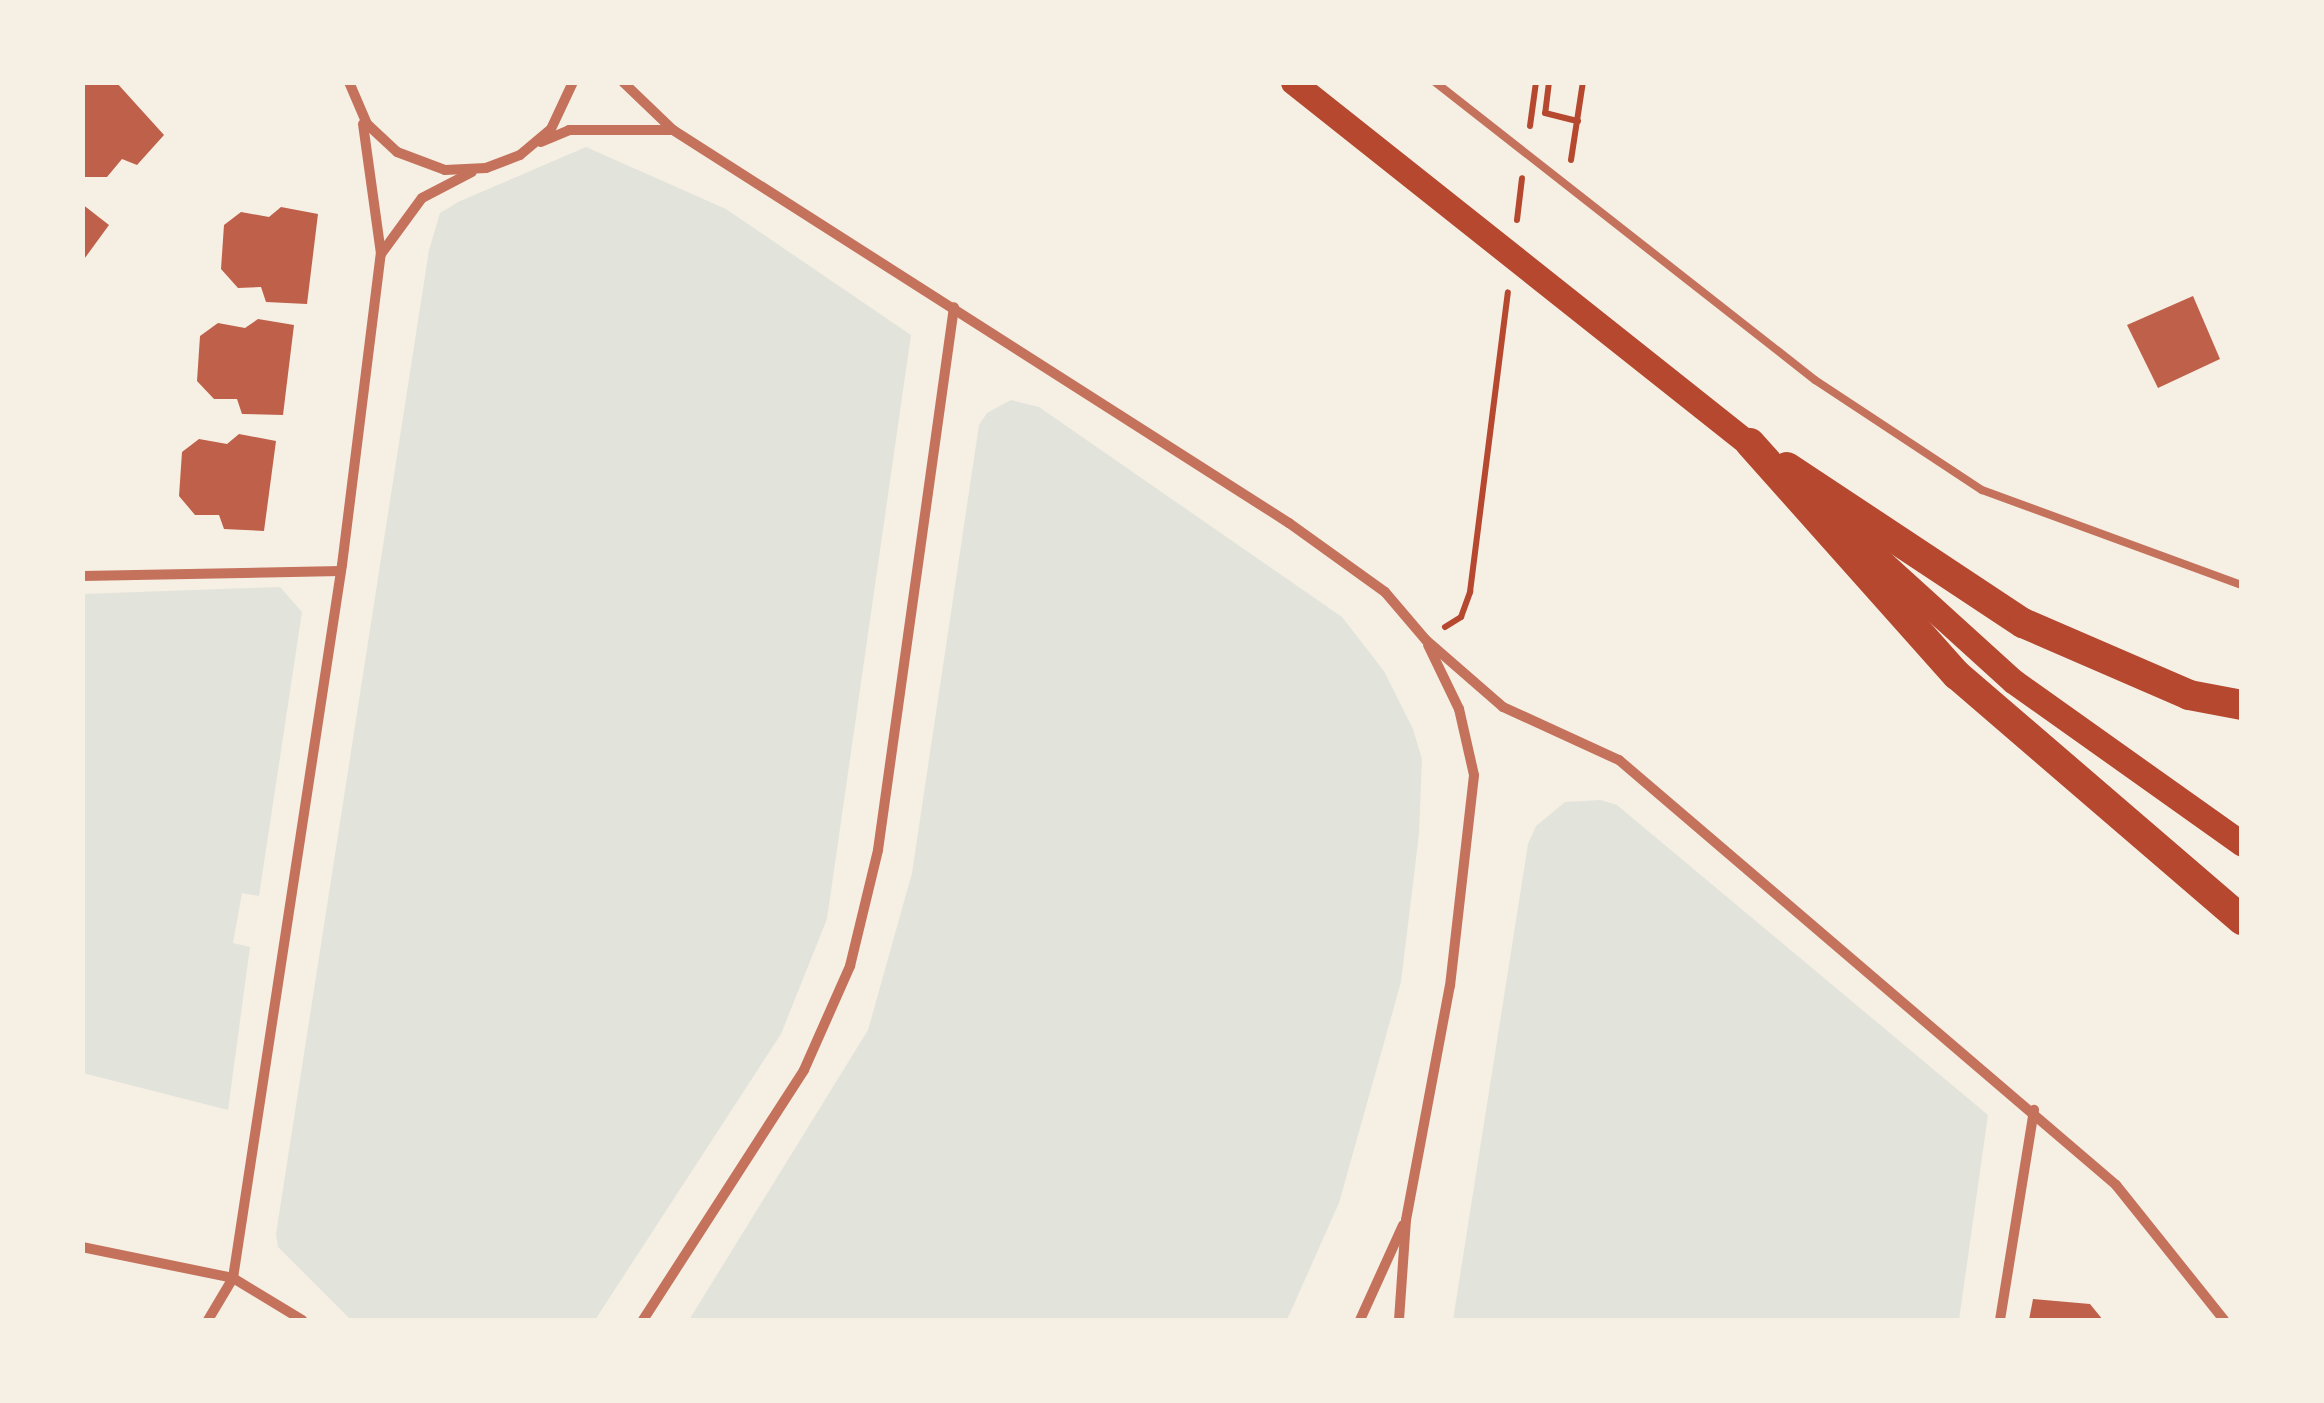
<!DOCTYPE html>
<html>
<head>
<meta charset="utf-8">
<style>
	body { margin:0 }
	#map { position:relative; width:2324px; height:1403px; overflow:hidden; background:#f6efe4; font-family:Poppins,sans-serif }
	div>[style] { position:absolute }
	.green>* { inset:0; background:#e2e4dc }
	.building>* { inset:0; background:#bf614a }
	.path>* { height:6px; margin:-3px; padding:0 3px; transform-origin:3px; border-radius:3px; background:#b5482f }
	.service>* { height:8px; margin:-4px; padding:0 4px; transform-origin:4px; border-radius:4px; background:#c5725c }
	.minor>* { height:10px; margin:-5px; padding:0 5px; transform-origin:5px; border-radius:5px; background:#c5725c }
	.primary>* { height:25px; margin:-12.5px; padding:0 12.5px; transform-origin:12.5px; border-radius:12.5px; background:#b5482f }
	.motorway>* { height:30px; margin:-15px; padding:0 15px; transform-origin:15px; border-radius:15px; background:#b5482f }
	span { translate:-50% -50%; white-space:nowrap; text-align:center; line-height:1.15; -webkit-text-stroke:8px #f6efe4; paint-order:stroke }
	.frame { position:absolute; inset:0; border:85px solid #f6efe4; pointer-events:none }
</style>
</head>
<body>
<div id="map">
	<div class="green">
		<div style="clip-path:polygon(586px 147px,726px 209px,911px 335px,827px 919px,781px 1034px,595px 1320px,351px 1320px,278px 1247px,276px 1234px,429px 250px,440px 213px,458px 202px)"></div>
		<div style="clip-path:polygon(1011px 400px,1039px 407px,1342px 617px,1384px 671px,1413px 729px,1422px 759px,1419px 834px,1401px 982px,1339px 1203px,1287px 1320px,689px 1320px,868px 1030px,912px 873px,979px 425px,987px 413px)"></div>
		<div style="clip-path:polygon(280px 587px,302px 612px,259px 896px,242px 893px,233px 943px,250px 947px,228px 1110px,83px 1073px,83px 594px)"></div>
		<div style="clip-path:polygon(1601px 800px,1617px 805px,1988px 1115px,1959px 1320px,1453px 1320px,1528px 844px,1536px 826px,1565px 802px)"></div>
	</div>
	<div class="building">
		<div style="clip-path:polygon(84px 82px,116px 82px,164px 135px,137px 165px,122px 159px,107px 177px,82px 177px)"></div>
		<div style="clip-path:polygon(82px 204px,109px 225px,82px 262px)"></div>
		<div style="clip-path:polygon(281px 207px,318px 214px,307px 304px,266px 302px,261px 287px,238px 288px,221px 269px,224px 225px,241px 212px,269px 217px)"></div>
		<div style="clip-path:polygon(2193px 296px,2220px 359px,2158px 388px,2127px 325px)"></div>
		<div style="clip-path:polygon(258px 319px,294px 325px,283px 415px,242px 414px,237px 399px,214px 399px,197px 381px,200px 336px,218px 323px,245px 328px)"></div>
		<div style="clip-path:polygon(239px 434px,276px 441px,264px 531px,224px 529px,219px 515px,195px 515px,179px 496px,182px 452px,199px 439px,227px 444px)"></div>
		<div style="clip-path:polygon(2033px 1299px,2090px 1304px,2103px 1320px,2029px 1320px)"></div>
	</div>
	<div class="path">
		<div style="left:1549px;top:82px;width:31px;rotate:97deg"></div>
		<div style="left:1545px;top:113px;width:34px;rotate:14deg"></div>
		<div style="left:1530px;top:126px;width:44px;rotate:-82.2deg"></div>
		<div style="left:1571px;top:160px;width:79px;rotate:-81.3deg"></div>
		<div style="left:1517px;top:220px;width:42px;rotate:-83.2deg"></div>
		<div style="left:1445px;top:627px;width:19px;rotate:-32deg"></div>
		<div style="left:1461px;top:617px;width:27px;rotate:-70deg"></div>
		<div style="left:1470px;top:592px;width:302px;rotate:-82.8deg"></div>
	</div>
	<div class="service">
		<div style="left:1435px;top:82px;width:483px;rotate:38.1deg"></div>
		<div style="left:1815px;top:380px;width:200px;rotate:33.4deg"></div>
		<div style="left:1982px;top:490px;width:277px;rotate:20.1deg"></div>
	</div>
	<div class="minor">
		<div style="left:349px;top:82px;width:46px;rotate:66.8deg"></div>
		<div style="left:367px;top:124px;width:41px;rotate:43deg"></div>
		<div style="left:397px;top:152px;width:51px;rotate:20.6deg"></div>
		<div style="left:445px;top:170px;width:41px;rotate:-2.8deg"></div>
		<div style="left:486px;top:168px;width:36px;rotate:-21deg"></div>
		<div style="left:520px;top:155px;width:40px;rotate:-40deg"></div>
		<div style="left:551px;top:129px;width:52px;rotate:-64.9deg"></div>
		<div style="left:623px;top:82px;width:69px;rotate:43.8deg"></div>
		<div style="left:673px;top:130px;width:731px;rotate:32.54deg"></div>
		<div style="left:1289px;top:523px;width:118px;rotate:35.7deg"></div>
		<div style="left:1385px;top:592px;width:63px;rotate:49.5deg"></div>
		<div style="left:1426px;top:640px;width:102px;rotate:41deg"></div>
		<div style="left:1503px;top:707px;width:128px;rotate:24.6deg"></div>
		<div style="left:1619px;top:760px;width:654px;rotate:40.53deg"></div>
		<div style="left:2116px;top:1185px;width:173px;rotate:51.3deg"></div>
		<div style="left:363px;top:124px;width:131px;rotate:82.1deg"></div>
		<div style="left:381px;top:254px;width:69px;rotate:-53.8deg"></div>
		<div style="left:422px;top:198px;width:56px;rotate:-27.5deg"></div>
		<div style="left:541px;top:142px;width:30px;rotate:-23deg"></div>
		<div style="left:569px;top:130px;width:104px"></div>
		<div style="left:82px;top:576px;width:259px;rotate:-1.1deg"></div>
		<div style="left:82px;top:1247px;width:154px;rotate:11.6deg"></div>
		<div style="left:233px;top:1278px;width:81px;rotate:31.3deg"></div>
		<div style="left:208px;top:1320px;width:49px;rotate:-59.2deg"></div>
		<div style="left:233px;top:1278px;width:721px;rotate:-81.31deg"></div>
		<div style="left:342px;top:565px;width:313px;rotate:-82.9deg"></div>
		<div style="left:643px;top:1320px;width:297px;rotate:-57.2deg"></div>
		<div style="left:804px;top:1070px;width:114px;rotate:-66.1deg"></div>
		<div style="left:850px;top:966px;width:119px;rotate:-76.4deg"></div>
		<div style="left:878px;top:850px;width:548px;rotate:-82.03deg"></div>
		<div style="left:1360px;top:1320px;width:104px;rotate:-65.6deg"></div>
		<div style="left:1399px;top:1320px;width:100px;rotate:-86deg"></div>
		<div style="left:1406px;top:1220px;width:238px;rotate:-79.4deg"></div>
		<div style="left:1450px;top:986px;width:212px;rotate:-83.5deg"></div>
		<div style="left:1474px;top:775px;width:68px;rotate:-102.8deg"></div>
		<div style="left:1459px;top:709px;width:71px;rotate:-115.8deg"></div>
		<div style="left:2000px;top:1320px;width:213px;rotate:-80.8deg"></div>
	</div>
	<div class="primary">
		<div style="left:1293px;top:82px;width:600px;rotate:38.44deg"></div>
		<div style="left:1830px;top:515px;width:247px;rotate:42.2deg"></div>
		<div style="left:2013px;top:681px;width:281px;rotate:35.4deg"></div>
	</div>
	<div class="motorway">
		<div style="left:1750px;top:443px;width:311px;rotate:48.3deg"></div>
		<div style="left:1957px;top:675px;width:376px;rotate:40.7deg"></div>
		<div style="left:1787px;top:467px;width:283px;rotate:33.5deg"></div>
		<div style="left:2023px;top:623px;width:181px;rotate:23.4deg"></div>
		<div style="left:2189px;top:695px;width:54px;rotate:10.7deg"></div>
	</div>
	<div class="frame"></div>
</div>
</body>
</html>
